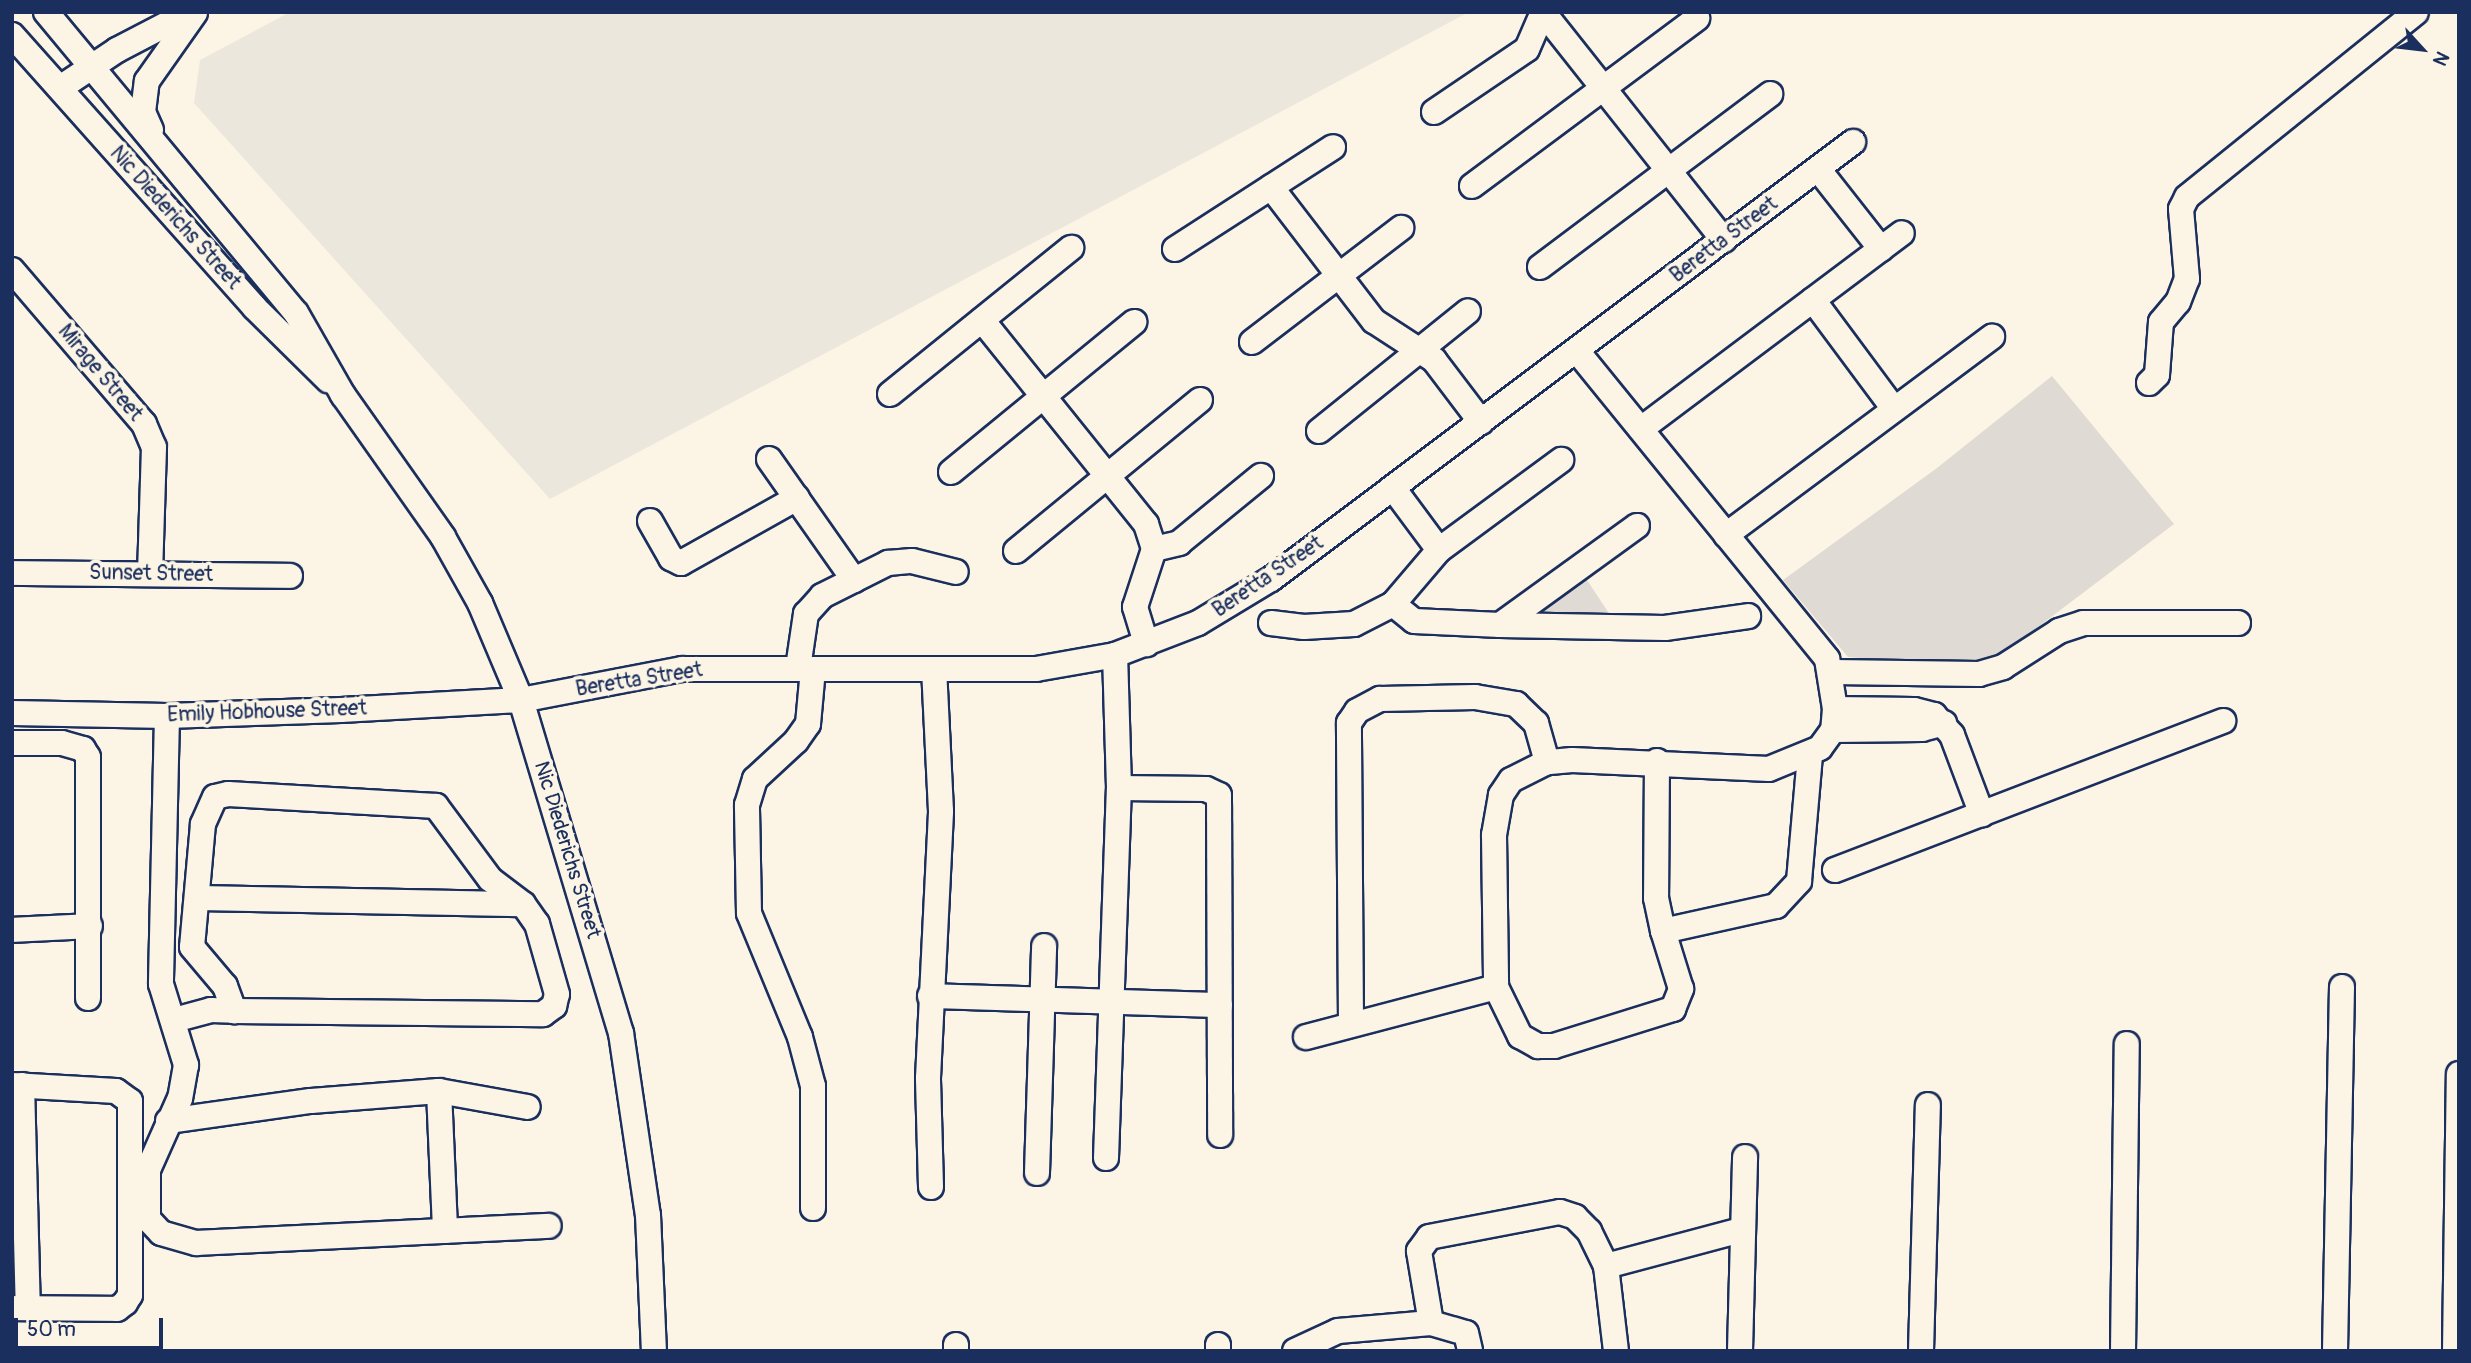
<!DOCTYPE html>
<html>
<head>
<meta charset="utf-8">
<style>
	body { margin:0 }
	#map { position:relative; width:2471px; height:1363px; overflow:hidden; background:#fcf5e5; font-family:Pangolin,sans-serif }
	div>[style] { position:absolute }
	.built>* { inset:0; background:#ece7dc }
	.green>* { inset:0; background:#dfdbd4 }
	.roads { filter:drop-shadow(2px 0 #1b2f5e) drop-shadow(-2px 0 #1b2f5e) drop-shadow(0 2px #1b2f5e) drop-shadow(0 -2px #1b2f5e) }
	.minor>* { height:24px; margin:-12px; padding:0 12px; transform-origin:12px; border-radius:12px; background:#fcf5e5 }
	span { translate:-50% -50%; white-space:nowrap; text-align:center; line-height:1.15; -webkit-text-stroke:7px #fcf5e5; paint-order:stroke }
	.street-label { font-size:21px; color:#1b2f5e }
	.frame { position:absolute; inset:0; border:14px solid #1b2f5e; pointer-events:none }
	.north { position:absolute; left:2387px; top:14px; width:70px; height:70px; -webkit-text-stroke:5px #fcf5e5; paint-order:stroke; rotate:117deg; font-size:19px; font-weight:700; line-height:28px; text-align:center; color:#1b2f5e }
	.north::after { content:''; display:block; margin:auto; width:24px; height:32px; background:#1b2f5e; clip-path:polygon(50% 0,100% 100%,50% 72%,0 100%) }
	.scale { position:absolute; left:14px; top:1318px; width:149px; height:32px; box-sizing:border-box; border:4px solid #1b2f5e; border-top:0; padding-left:9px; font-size:21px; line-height:24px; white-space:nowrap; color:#1b2f5e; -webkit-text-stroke:5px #fcf5e5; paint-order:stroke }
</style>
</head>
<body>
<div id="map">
	<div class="built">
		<div style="clip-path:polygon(290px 12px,1469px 12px,550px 499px,194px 103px,200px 60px)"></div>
	</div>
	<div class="green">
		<div style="clip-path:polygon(2052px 376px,2174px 524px,1993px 661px,1931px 664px,1848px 657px,1783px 580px,1937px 468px)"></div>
		<div style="clip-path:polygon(1585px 577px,1612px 618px,1536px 613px)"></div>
	</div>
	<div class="roads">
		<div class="minor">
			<div style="left:46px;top:12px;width:391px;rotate:50.3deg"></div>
			<div style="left:296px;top:313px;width:95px;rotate:60.2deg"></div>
			<div style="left:343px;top:395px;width:174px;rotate:54.8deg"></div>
			<div style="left:443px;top:537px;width:76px;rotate:60.7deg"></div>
			<div style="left:480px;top:603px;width:105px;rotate:67.1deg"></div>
			<div style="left:521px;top:700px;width:348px;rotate:73.3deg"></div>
			<div style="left:621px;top:1033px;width:184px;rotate:81.6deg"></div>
			<div style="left:648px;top:1215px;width:136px;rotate:87.5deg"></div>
			<div style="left:1543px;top:12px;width:291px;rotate:51.6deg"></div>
			<div style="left:12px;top:35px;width:365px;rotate:48.3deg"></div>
			<div style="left:255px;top:308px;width:103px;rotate:44.6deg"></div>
			<div style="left:60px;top:88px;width:69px;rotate:-33.7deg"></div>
			<div style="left:117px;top:50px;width:82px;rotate:-27.5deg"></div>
			<div style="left:1434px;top:112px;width:112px;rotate:-34.1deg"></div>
			<div style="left:1527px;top:49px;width:40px;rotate:-66.6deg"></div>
			<div style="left:151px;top:130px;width:20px;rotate:-114deg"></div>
			<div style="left:143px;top:112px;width:31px;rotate:-83deg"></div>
			<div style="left:147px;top:81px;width:83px;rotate:-54.8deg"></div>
			<div style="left:1818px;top:169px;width:102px;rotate:51.8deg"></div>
			<div style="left:1472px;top:186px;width:281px;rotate:-36.7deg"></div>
			<div style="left:1271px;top:187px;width:169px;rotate:52.5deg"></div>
			<div style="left:1374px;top:321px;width:72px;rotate:33deg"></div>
			<div style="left:1434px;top:360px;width:78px;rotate:52.8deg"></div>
			<div style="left:1175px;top:249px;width:188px;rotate:-32.8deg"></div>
			<div style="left:1540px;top:267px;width:288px;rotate:-36.9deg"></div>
			<div style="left:12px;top:270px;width:203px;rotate:49.4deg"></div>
			<div style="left:144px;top:424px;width:25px;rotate:67deg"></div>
			<div style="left:154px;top:447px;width:126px;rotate:91.8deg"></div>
			<div style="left:1813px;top:300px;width:136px;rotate:53.4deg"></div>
			<div style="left:982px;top:320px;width:262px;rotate:51.2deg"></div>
			<div style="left:1146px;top:524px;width:26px;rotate:72deg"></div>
			<div style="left:1154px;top:549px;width:61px;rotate:108.1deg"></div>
			<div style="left:1135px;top:607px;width:39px;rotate:73deg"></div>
			<div style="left:1252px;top:342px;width:188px;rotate:-37.4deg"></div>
			<div style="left:1577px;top:351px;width:397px;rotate:50.9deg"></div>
			<div style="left:1827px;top:659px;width:51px;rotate:80.9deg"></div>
			<div style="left:1835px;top:709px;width:21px;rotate:95deg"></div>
			<div style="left:1833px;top:730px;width:22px;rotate:126deg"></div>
			<div style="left:1820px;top:748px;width:55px;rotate:157.6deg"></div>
			<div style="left:1769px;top:769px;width:197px;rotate:-177.4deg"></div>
			<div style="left:1572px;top:760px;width:25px;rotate:175deg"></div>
			<div style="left:1547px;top:762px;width:40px;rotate:153.4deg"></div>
			<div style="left:1511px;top:780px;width:18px;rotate:124deg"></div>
			<div style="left:1501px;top:795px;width:41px;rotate:99.9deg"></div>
			<div style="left:1494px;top:835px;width:152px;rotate:89.2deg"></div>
			<div style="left:1496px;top:987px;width:55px;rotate:63.9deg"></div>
			<div style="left:1520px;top:1036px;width:21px;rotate:29deg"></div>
			<div style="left:1538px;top:1046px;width:16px"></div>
			<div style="left:1554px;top:1046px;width:125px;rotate:-17.3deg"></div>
			<div style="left:1673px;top:1009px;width:22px;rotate:-68deg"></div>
			<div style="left:1681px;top:989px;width:61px;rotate:-107.2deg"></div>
			<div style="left:1663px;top:931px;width:116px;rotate:-12.5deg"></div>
			<div style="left:1776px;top:906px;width:34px;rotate:-47deg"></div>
			<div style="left:1799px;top:881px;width:127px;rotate:-85deg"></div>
			<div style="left:2149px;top:383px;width:11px;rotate:-45deg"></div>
			<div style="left:2157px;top:375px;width:53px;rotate:-85.7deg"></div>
			<div style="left:2161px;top:322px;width:26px;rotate:-50deg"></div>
			<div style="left:2178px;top:302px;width:25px;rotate:-69deg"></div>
			<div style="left:2187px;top:279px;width:70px;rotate:-94.9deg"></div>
			<div style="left:2181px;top:209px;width:13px;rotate:-63deg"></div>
			<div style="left:2187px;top:197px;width:294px;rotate:-38.9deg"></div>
			<div style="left:890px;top:394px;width:233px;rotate:-38.9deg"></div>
			<div style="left:1641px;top:429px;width:326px;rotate:-36.9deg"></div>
			<div style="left:1319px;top:431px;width:191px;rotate:-38.8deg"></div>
			<div style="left:769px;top:459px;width:148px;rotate:54.9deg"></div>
			<div style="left:951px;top:472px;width:237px;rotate:-39.3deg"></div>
			<div style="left:1393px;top:488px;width:77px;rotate:53.4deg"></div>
			<div style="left:650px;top:521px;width:43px;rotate:60.4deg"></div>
			<div style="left:671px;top:558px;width:11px;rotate:27deg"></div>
			<div style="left:681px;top:563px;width:133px;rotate:-29.3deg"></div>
			<div style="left:1726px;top:535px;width:332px;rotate:-36.7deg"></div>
			<div style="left:1154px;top:549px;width:26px;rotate:-13deg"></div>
			<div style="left:1179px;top:543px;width:106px;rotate:-39.3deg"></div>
			<div style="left:1016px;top:551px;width:238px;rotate:-39.4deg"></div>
			<div style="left:12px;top:573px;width:278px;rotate:0.6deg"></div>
			<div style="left:1393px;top:604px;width:27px;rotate:39deg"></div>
			<div style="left:1414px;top:621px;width:86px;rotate:2.7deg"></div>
			<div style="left:1500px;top:625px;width:165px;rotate:1deg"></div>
			<div style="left:1665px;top:628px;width:84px;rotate:-8.2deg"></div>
			<div style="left:1271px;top:623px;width:33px;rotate:7deg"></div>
			<div style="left:1304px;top:627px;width:50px;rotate:-3.4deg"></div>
			<div style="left:1354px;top:624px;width:44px;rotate:-27.1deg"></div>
			<div style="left:1393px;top:604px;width:71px;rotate:-49.6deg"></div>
			<div style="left:1439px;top:550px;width:152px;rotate:-36.4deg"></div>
			<div style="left:1500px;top:625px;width:169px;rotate:-35.9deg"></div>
			<div style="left:798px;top:668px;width:55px;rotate:-81.6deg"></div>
			<div style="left:806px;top:614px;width:24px;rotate:-48deg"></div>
			<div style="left:822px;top:596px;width:74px;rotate:-26.6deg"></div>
			<div style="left:888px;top:563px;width:24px;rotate:-5deg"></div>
			<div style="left:912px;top:561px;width:45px;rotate:14deg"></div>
			<div style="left:1833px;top:672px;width:146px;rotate:0.8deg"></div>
			<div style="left:1979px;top:674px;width:25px;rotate:-16deg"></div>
			<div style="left:2003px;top:667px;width:67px;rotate:-32.7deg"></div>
			<div style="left:2059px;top:631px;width:25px;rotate:-18deg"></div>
			<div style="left:2083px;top:623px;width:155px"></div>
			<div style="left:1835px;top:709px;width:79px;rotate:0.7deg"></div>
			<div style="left:1914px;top:710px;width:21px;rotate:14deg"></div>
			<div style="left:1934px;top:715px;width:27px;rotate:48deg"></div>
			<div style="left:1952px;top:735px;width:85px;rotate:69.4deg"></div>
			<div style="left:12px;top:713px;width:155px;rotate:1.1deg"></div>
			<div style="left:167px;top:716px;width:174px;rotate:-2deg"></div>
			<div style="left:341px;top:710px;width:180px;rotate:-3.2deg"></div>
			<div style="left:521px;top:700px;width:164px;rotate:-10.9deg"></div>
			<div style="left:682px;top:669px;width:354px"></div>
			<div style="left:1036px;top:669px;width:80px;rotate:-10deg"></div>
			<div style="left:1115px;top:655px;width:89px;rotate:-21.1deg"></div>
			<div style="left:1198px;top:623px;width:85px;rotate:-31.1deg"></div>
			<div style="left:1271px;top:579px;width:728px;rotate:-36.9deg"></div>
			<div style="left:167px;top:716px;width:268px;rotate:91.3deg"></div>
			<div style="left:161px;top:984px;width:85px;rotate:72.8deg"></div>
			<div style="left:186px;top:1065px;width:34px;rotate:100deg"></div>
			<div style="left:180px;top:1098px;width:79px;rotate:114deg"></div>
			<div style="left:148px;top:1170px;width:49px;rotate:90deg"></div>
			<div style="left:148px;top:1219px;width:19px;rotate:47deg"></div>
			<div style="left:161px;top:1233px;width:37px;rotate:16deg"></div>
			<div style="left:197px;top:1243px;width:352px;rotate:-2.8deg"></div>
			<div style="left:1833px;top:730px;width:89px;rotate:-0.6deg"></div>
			<div style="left:1922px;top:729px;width:23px;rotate:-15deg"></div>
			<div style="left:12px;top:743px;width:50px"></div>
			<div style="left:62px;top:743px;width:22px;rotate:16deg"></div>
			<div style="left:83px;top:749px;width:9px;rotate:58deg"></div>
			<div style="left:88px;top:757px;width:241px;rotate:90deg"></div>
			<div style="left:1657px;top:761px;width:137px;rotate:90.4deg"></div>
			<div style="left:1656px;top:898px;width:34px;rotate:78deg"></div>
			<div style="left:1119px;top:788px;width:87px;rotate:0.7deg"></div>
			<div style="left:1206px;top:789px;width:14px;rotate:25deg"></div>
			<div style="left:1219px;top:795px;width:340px;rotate:89.8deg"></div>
			<div style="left:1835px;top:870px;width:416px;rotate:-21deg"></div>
			<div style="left:198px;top:898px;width:325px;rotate:1.1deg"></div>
			<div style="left:12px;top:930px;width:78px;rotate:-2.9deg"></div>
			<div style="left:930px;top:996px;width:290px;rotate:1.8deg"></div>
			<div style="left:174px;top:1020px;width:38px;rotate:-15deg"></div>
			<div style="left:211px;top:1010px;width:23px;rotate:2deg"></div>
			<div style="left:234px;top:1011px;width:309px;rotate:0.6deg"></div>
			<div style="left:543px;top:1014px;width:14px;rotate:-36deg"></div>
			<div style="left:554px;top:1006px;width:12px;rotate:-76deg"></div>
			<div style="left:557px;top:994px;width:73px;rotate:-105.9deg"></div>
			<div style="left:537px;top:924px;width:24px;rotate:-125deg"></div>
			<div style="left:523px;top:904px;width:41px;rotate:-142.9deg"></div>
			<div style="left:490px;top:879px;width:91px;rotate:-126.5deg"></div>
			<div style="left:436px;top:806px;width:208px;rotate:-176.7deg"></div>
			<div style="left:228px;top:794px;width:13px;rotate:167deg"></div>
			<div style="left:215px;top:797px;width:30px;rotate:114deg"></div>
			<div style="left:203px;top:824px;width:123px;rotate:95.1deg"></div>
			<div style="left:192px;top:947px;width:51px;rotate:49.8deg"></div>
			<div style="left:225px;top:986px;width:27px;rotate:70deg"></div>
			<div style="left:1351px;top:1023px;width:300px;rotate:-90.4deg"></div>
			<div style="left:1349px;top:723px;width:14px;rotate:-56deg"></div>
			<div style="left:1357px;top:711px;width:26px;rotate:-28deg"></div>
			<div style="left:1380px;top:699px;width:95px;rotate:-1.2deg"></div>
			<div style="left:1475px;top:697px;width:42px;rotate:9.7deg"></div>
			<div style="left:1516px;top:704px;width:28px;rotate:44deg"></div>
			<div style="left:1536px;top:723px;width:41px;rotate:74.2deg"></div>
			<div style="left:1306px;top:1037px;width:196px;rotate:-14.7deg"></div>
			<div style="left:12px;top:1085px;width:104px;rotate:3.3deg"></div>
			<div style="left:116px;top:1091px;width:17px;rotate:36deg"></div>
			<div style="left:130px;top:1101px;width:194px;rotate:90deg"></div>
			<div style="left:130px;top:1295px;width:9px;rotate:122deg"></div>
			<div style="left:125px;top:1303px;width:10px;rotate:143deg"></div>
			<div style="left:117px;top:1309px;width:105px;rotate:-179.5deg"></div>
			<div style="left:22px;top:1085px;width:223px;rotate:88.5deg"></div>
			<div style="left:439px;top:1091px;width:140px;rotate:87.5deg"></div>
			<div style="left:168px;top:1121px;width:144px;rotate:-8deg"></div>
			<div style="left:311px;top:1101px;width:128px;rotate:-4.5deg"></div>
			<div style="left:439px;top:1091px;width:90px;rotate:10.2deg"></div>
			<div style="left:1106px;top:1158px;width:370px;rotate:-88deg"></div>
			<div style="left:1119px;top:788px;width:133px;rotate:-91.7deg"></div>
			<div style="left:1037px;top:1173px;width:227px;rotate:-88.2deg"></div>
			<div style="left:931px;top:1187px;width:109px;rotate:-91.6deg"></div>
			<div style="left:928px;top:1078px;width:267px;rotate:-87.2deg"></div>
			<div style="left:941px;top:811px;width:141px;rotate:-92.8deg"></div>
			<div style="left:813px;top:1208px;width:122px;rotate:-90deg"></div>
			<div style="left:813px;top:1086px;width:51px;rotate:-104.9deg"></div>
			<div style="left:800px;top:1037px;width:134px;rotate:-112.4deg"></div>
			<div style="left:749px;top:913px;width:108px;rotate:-91.1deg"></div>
			<div style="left:747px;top:805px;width:27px;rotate:-73deg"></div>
			<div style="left:755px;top:779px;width:56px;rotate:-42.8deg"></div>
			<div style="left:796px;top:741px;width:21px;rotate:-55deg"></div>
			<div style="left:808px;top:724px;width:55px;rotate:-84.8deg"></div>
			<div style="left:1606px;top:1266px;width:140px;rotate:-14.9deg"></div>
			<div style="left:1431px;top:1323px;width:73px;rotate:-99.5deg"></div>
			<div style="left:1419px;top:1251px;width:17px;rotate:-54deg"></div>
			<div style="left:1429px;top:1237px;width:133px;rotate:-10.8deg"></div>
			<div style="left:1560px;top:1212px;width:16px;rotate:18deg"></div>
			<div style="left:1575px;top:1217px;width:20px;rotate:45deg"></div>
			<div style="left:1589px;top:1231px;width:39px;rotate:64deg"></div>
			<div style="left:1606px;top:1266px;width:86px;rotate:83.3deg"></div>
			<div style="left:956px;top:1351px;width:6px;rotate:-90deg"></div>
			<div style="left:1218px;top:1351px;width:6px;rotate:-90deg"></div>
			<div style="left:1295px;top:1351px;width:47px;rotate:-24.9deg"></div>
			<div style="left:1338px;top:1331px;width:93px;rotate:-4.9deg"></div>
			<div style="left:1431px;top:1323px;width:36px;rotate:16deg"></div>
			<div style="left:1466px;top:1333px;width:18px;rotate:77deg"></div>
			<div style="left:1740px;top:1351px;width:194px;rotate:-88.5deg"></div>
			<div style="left:1921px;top:1351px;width:246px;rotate:-88.4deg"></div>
			<div style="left:2123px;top:1351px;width:307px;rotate:-89.3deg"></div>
			<div style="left:2335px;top:1351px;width:364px;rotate:-88.9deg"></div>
			<div style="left:2455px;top:1351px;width:277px;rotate:-89.2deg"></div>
		</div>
	</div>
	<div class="street-label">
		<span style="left:175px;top:218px;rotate:48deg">Nic Diederichs Street</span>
		<span style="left:1724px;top:240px;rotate:-37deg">Beretta Street</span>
		<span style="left:100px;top:373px;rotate:50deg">Mirage Street</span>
		<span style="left:151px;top:574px;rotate:1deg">Sunset Street</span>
		<span style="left:1268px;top:577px;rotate:-34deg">Beretta Street</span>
		<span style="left:639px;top:680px;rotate:-9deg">Beretta Street</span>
		<span style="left:267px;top:712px;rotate:-2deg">Emily Hobhouse Street</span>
		<span style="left:567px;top:850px;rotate:73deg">Nic Diederichs Street</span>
	</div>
	<div class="frame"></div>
	<div class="north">N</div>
	<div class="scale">50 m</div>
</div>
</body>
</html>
